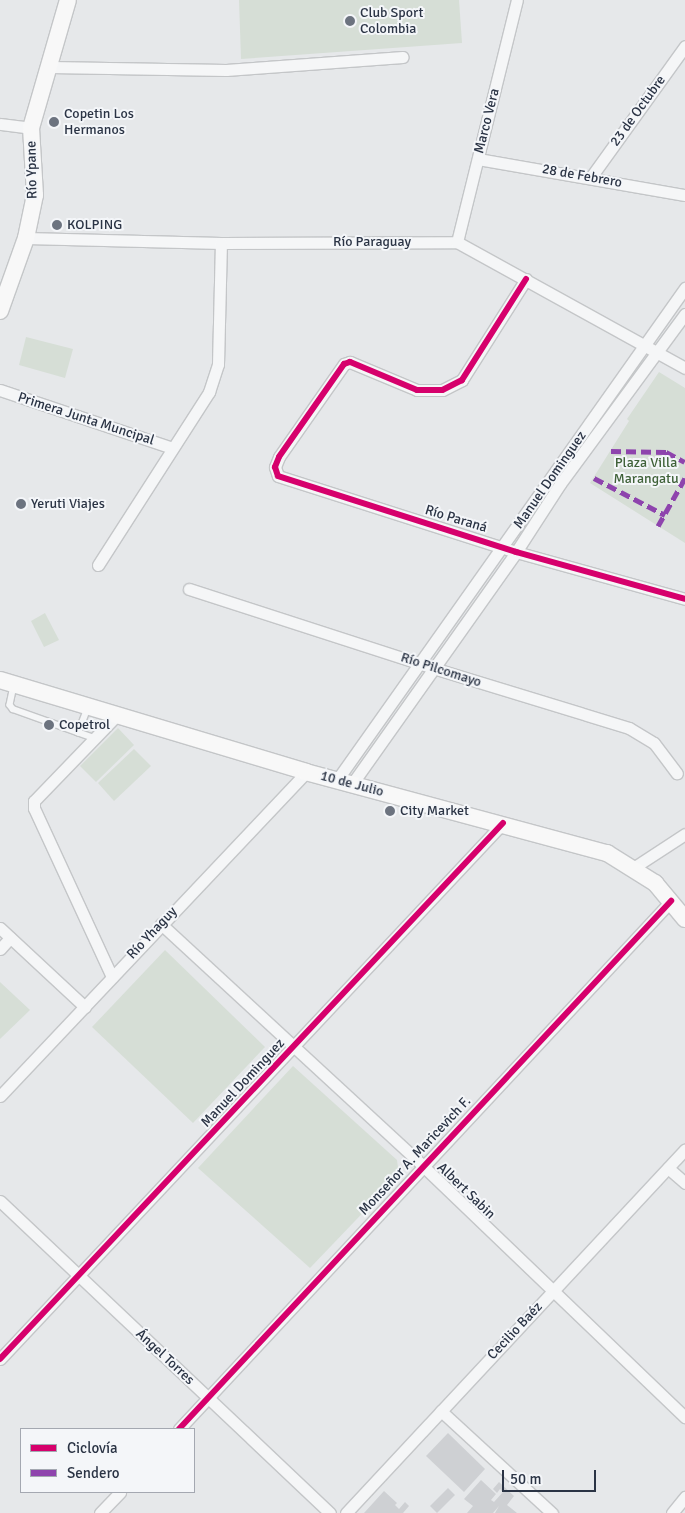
<!DOCTYPE html>
<html>
<head>
<meta charset="utf-8">
<style>
	body { margin:0 }
	#map { position:relative; width:685px; height:1513px; overflow:hidden; background:#e6e8ea; font-family:Signika,sans-serif }
	div>[style] { position:absolute }
	.green>* { inset:0; background:#d6ded6 }
	.building>* { inset:0; background:#ced0d3 }
	.roads { filter:drop-shadow(1px 0 #c4c6c8) drop-shadow(-1px 0 #c4c6c8) drop-shadow(0 1px #c4c6c8) drop-shadow(0 -1px #c4c6c8) }
	.lane>* { height:5.5px; margin:-2.75px; padding:0 2.75px; transform-origin:2.75px; border-radius:2.75px; background:#f5f6f7 }
	.street>* { height:11px; margin:-5.5px; padding:0 5.5px; transform-origin:5.5px; border-radius:5.5px; background:#f5f6f7 }
	.secondary>* { height:16px; margin:-8px; padding:0 8px; transform-origin:8px; border-radius:8px; background:#f8f8f8 }
	.quiet>* { height:5px; margin-top:-2.5px; transform-origin:0; background:repeating-linear-gradient(90deg,#8e44ad 0 10px,transparent 0 15px) }
	.cycleway>* { height:6px; margin:-3px; padding:0 3px; transform-origin:3px; border-radius:3px; background:#d6006c }
	.dots>* { width:14px; height:14px; translate:-50% -50%; box-sizing:border-box; border:2px solid #f4f6f9; border-radius:50% }
	span { translate:-50% -50%; white-space:nowrap; text-align:center; line-height:1.15; -webkit-text-stroke:4px #f4f6f9; paint-order:stroke }
	.poi-label { font-size:14px; color:#2b3445 }
	.left { translate:0 -50%; text-align:left }
	.street-label { font-size:14px; color:#2b3445 }
	.park-label { font-size:14px; color:#3f6138 }
	.legend { position:absolute; left:20px; top:1428px; width:175px; height:65px; box-sizing:border-box; background:#f4f6f9; border:1px solid #a4a8b1; margin:0; padding:6px 9px; list-style:none; font-size:15px; color:#2b3445 }
	.legend li { display:flex; align-items:center; gap:10px; height:25px }
	.legend b { width:25px; border:1px solid #a4a8b1 }
	.scale { position:absolute; left:502px; top:1470px; width:94px; height:22px; box-sizing:border-box; border:2px solid #2b3445; border-top:0; padding-left:6px; font-size:15px; line-height:18px; white-space:nowrap; color:#2b3445; -webkit-text-stroke:4px #f4f6f9; paint-order:stroke }
</style>
</head>
<body>
<div id="map">
	<div class="green">
		<div style="clip-path:polygon(239px 0,459px 0,462px 43px,241px 59px)"></div>
		<div style="clip-path:polygon(26px 337px,73px 349px,65px 378px,19px 365px)"></div>
		<div style="clip-path:polygon(641px 360px,643px 362px,516px 536px,516px 535px)"></div>
		<div style="clip-path:polygon(659px 372px,685px 388px,685px 543px,590px 483px,629px 421px,627px 419px)"></div>
		<div style="clip-path:polygon(45px 613px,59px 640px,44px 647px,31px 621px)"></div>
		<div style="clip-path:polygon(118px 728px,134px 745px,96px 782px,80px 766px)"></div>
		<div style="clip-path:polygon(134px 749px,151px 766px,114px 801px,98px 783px)"></div>
		<div style="clip-path:polygon(165px 950px,265px 1047px,193px 1123px,92px 1027px)"></div>
		<div style="clip-path:polygon(0 982px,30px 1010px,0 1039px)"></div>
		<div style="clip-path:polygon(293px 1066px,397px 1160px,399px 1175px,310px 1268px,198px 1168px)"></div>
	</div>
	<div class="building">
		<div style="clip-path:polygon(448px 1433px,485px 1469px,464px 1492px,426px 1456px)"></div>
		<div style="clip-path:polygon(481px 1480px,496px 1494px,491px 1500px,494px 1502px,503px 1492px,500px 1489px,497px 1493px,493px 1489px,499px 1482px,514px 1496px,507px 1505px,517px 1513px,495px 1513px,499px 1506px,493px 1513px,467px 1513px,473px 1506px,464px 1499px)"></div>
		<div style="clip-path:polygon(448px 1488px,455px 1495px,437px 1513px,430px 1506px)"></div>
		<div style="clip-path:polygon(384px 1491px,397px 1503px,395px 1505px,399px 1509px,405px 1502px,409px 1506px,403px 1513px,364px 1513px)"></div>
	</div>
	<div class="roads">
		<div class="lane">
			<div style="left:14px;top:686px;width:19px;rotate:102deg"></div>
			<div style="left:10px;top:705px;width:5px;rotate:53deg"></div>
			<div style="left:13px;top:709px;width:86px;rotate:19.7deg"></div>
			<div style="left:78px;top:733px;width:26px;rotate:-69deg"></div>
		</div>
		<div class="street">
			<div style="left:50px;top:67px;width:176px;rotate:1deg"></div>
			<div style="left:226px;top:70px;width:177px;rotate:-4.2deg"></div>
			<div style="left:0;top:124px;width:31px;rotate:7deg"></div>
			<div style="left:478px;top:159px;width:210px;rotate:9.9deg"></div>
			<div style="left:591px;top:177px;width:161px;rotate:-54.3deg"></div>
			<div style="left:26px;top:238px;width:195px;rotate:1.5deg"></div>
			<div style="left:221px;top:243px;width:236px;rotate:-0.2deg"></div>
			<div style="left:457px;top:242px;width:260px;rotate:28.9deg"></div>
			<div style="left:457px;top:242px;width:249px;rotate:-76.1deg"></div>
			<div style="left:526px;top:279px;width:120px;rotate:122.4deg"></div>
			<div style="left:462px;top:380px;width:22px;rotate:153deg"></div>
			<div style="left:442px;top:390px;width:25px;rotate:180deg"></div>
			<div style="left:417px;top:390px;width:73px;rotate:-157.3deg"></div>
			<div style="left:350px;top:362px;width:6px;rotate:162deg"></div>
			<div style="left:344px;top:364px;width:113px;rotate:125deg"></div>
			<div style="left:279px;top:457px;width:11px;rotate:112deg"></div>
			<div style="left:275px;top:467px;width:9px;rotate:72deg"></div>
			<div style="left:278px;top:476px;width:250px;rotate:17.7deg"></div>
			<div style="left:516px;top:552px;width:175px;rotate:15.5deg"></div>
			<div style="left:0;top:390px;width:182px;rotate:18.6deg"></div>
			<div style="left:98px;top:565px;width:206px;rotate:-57.3deg"></div>
			<div style="left:209px;top:392px;width:29px;rotate:-72deg"></div>
			<div style="left:218px;top:364px;width:121px;rotate:-88.6deg"></div>
			<div style="left:189px;top:589px;width:256px;rotate:17.9deg"></div>
			<div style="left:433px;top:668px;width:205px;rotate:17deg"></div>
			<div style="left:629px;top:728px;width:29px;rotate:31deg"></div>
			<div style="left:654px;top:743px;width:38px;rotate:53deg"></div>
			<div style="left:337px;top:780px;width:603px;rotate:-54.73deg"></div>
			<div style="left:352px;top:784px;width:284px;rotate:-54.7deg"></div>
			<div style="left:516px;top:552px;width:81px;rotate:-57.1deg"></div>
			<div style="left:560px;top:484px;width:211px;rotate:-53.7deg"></div>
			<div style="left:633px;top:868px;width:62px;rotate:-33.2deg"></div>
			<div style="left:161px;top:924px;width:357px;rotate:42.7deg"></div>
			<div style="left:423px;top:1166px;width:363px;rotate:43.8deg"></div>
			<div style="left:0;top:928px;width:116px;rotate:42.9deg"></div>
			<div style="left:0;top:949px;width:15px;rotate:-48deg"></div>
			<div style="left:112px;top:977px;width:186px;rotate:-114.8deg"></div>
			<div style="left:34px;top:808px;width:7px;rotate:-90deg"></div>
			<div style="left:34px;top:801px;width:120px;rotate:-46deg"></div>
			<div style="left:0;top:1096px;width:446px;rotate:-46.6deg"></div>
			<div style="left:668px;top:1168px;width:23px;rotate:41deg"></div>
			<div style="left:0;top:1201px;width:454px;rotate:43.4deg"></div>
			<div style="left:0;top:1359px;width:735px;rotate:-46.82deg"></div>
			<div style="left:441px;top:1411px;width:151px;rotate:42.6deg"></div>
			<div style="left:179px;top:1429px;width:722px;rotate:-47.02deg"></div>
			<div style="left:100px;top:1513px;width:29px;rotate:-46deg"></div>
			<div style="left:346px;top:1513px;width:497px;rotate:-47deg"></div>
			<div style="left:672px;top:1513px;width:21px;rotate:-51deg"></div>
		</div>
		<div class="secondary">
			<div style="left:0;top:311px;width:77px;rotate:-70.4deg"></div>
			<div style="left:26px;top:238px;width:44px;rotate:-78.2deg"></div>
			<div style="left:35px;top:195px;width:67px;rotate:-93.4deg"></div>
			<div style="left:31px;top:128px;width:133px;rotate:-73.9deg"></div>
			<div style="left:0;top:680px;width:320px;rotate:16.7deg"></div>
			<div style="left:306px;top:772px;width:312px;rotate:15.1deg"></div>
			<div style="left:607px;top:853px;width:57px;rotate:32deg"></div>
			<div style="left:655px;top:883px;width:47px;rotate:50.2deg"></div>
		</div>
	</div>
	<div class="quiet">
		<div style="left:611px;top:451px;width:55px;rotate:1deg"></div>
		<div style="left:666px;top:452px;width:21px;rotate:28deg"></div>
		<div style="left:594px;top:478px;width:80px;rotate:27.5deg"></div>
		<div style="left:658px;top:526px;width:55px;rotate:-60.6deg"></div>
	</div>
	<div class="cycleway">
		<div style="left:526px;top:279px;width:120px;rotate:122.4deg"></div>
		<div style="left:462px;top:380px;width:22px;rotate:153deg"></div>
		<div style="left:442px;top:390px;width:25px;rotate:180deg"></div>
		<div style="left:417px;top:390px;width:73px;rotate:-157.3deg"></div>
		<div style="left:350px;top:362px;width:6px;rotate:162deg"></div>
		<div style="left:344px;top:364px;width:113px;rotate:125deg"></div>
		<div style="left:279px;top:457px;width:11px;rotate:112deg"></div>
		<div style="left:275px;top:467px;width:9px;rotate:72deg"></div>
		<div style="left:278px;top:476px;width:250px;rotate:17.7deg"></div>
		<div style="left:516px;top:552px;width:175px;rotate:15.5deg"></div>
		<div style="left:0;top:1359px;width:735px;rotate:-46.82deg"></div>
		<div style="left:179px;top:1429px;width:722px;rotate:-47.02deg"></div>
	</div>
	<div class="dots">
		<div style="left:350px;top:21px;background:#6c737f"></div>
		<div style="left:54px;top:122px;background:#6c737f"></div>
		<div style="left:57px;top:225px;background:#6c737f"></div>
		<div style="left:21px;top:504px;background:#6c737f"></div>
		<div style="left:49px;top:725px;background:#6c737f"></div>
		<div style="left:390px;top:811px;background:#6c737f"></div>
	</div>
	<div class="poi-label">
		<span class="left" style="left:360px;top:21px">Club Sport<br>Colombia</span>
		<span class="left" style="left:64px;top:122px">Copetin Los<br>Hermanos</span>
		<span class="left" style="left:67px;top:225px">KOLPING</span>
		<span class="left" style="left:31px;top:504px">Yeruti Viajes</span>
		<span class="left" style="left:59px;top:725px">Copetrol</span>
		<span class="left" style="left:400px;top:811px">City Market</span>
	</div>
	<div class="street-label">
		<span style="left:638px;top:111px;rotate:-54deg">23 de Octubre</span>
		<span style="left:487px;top:121px;rotate:-76deg">Marco Vera</span>
		<span style="left:32px;top:170px;rotate:-91deg">Río Ypane</span>
		<span style="left:582px;top:176px;rotate:10deg">28 de Febrero</span>
		<span style="left:372px;top:242px">Río Paraguay</span>
		<span style="left:86px;top:419px;rotate:18deg">Primera Junta Muncipal</span>
		<span style="left:550px;top:480px;rotate:-55deg">Manuel Dominguez</span>
		<span style="left:456px;top:519px;rotate:17deg">Río Paraná</span>
		<span style="left:441px;top:670px;rotate:18deg">Río Pilcomayo</span>
		<span style="left:352px;top:784px;rotate:15deg">10 de Julio</span>
		<span style="left:152px;top:933px;rotate:-47deg">Río Yhaguy</span>
		<span style="left:243px;top:1083px;rotate:-47deg">Manuel Dominguez</span>
		<span style="left:415px;top:1156px;rotate:-47deg">Monseñor A. Maricevich F.</span>
		<span style="left:466px;top:1191px;rotate:44deg">Albert Sabin</span>
		<span style="left:515px;top:1331px;rotate:-47deg">Cecilio Baéz</span>
		<span style="left:165px;top:1357px;rotate:43deg">Ángel Torres</span>
	</div>
	<div class="park-label">
		<span style="left:646px;top:471px">Plaza Villa<br>Marangatu</span>
	</div>
	<ul class="legend">
	<li><b style="height:6px;background:#d6006c"></b>Ciclovía</li>
	<li><b style="height:6px;background:#8e44ad"></b>Sendero</li>
	</ul>
	<div class="scale">50 m</div>
</div>
</body>
</html>
